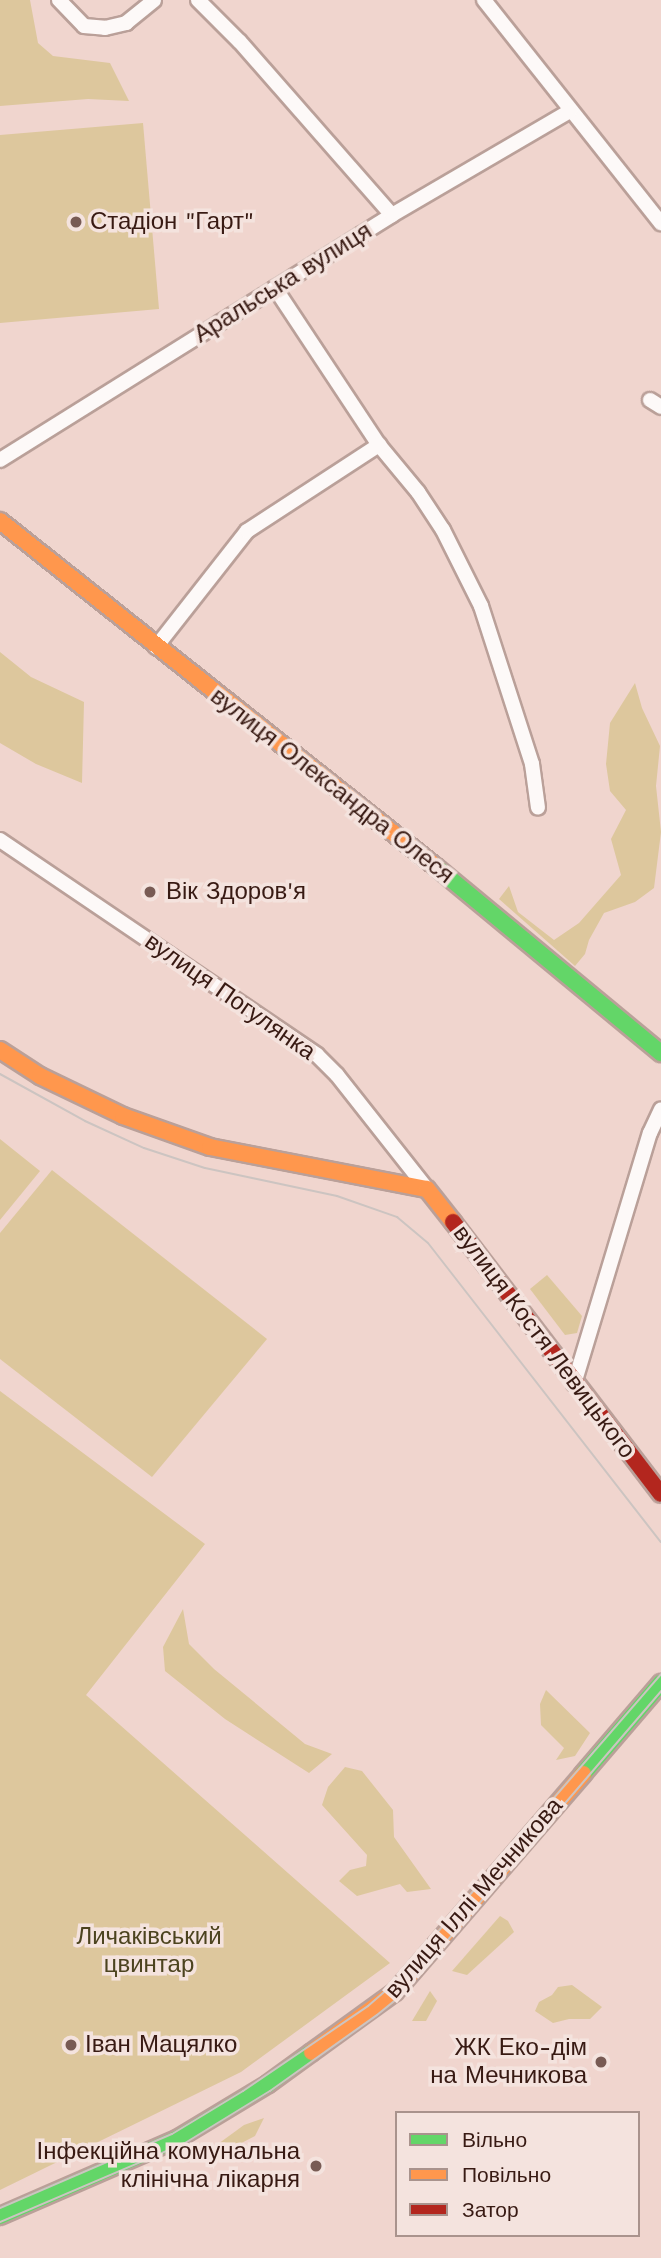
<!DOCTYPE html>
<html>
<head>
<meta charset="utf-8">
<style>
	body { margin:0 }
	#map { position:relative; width:661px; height:2258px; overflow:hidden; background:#f0d5ce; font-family:"Work Sans",sans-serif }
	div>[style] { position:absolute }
	.green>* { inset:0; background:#ddc79d }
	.roads { filter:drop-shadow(2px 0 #baa099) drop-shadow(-2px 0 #baa099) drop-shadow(0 2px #baa099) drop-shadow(0 -2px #baa099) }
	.street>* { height:14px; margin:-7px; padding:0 7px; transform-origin:7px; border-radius:7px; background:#fdf9f8 }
	.fast>* { height:16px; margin:-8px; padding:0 8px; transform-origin:8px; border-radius:8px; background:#63d668 }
	.slow>* { height:16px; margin:-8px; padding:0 8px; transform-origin:8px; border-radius:8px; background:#ff974d }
	.jam>* { height:16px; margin:-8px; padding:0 8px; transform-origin:8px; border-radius:8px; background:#b3261e }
	.tram>* { height:2px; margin:-1px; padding:0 1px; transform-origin:1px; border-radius:1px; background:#ccc4c1 }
	.dots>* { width:19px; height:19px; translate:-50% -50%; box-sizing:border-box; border:4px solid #f4e3de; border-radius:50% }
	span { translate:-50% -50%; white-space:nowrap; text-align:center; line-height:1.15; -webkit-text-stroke:7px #f4e3de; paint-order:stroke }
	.poi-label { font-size:24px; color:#381a13 }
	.left { translate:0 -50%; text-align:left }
	.right { translate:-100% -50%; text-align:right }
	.street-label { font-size:24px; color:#381a13 }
	.park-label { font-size:24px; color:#4c431f }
	.legend { position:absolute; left:395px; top:2111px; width:245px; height:126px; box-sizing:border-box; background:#f4e3de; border:2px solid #a9938d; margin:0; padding:9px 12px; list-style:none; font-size:21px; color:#381a13 }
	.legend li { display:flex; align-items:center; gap:14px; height:35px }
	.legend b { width:35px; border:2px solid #a9938d }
</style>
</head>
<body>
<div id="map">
	<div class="green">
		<div style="clip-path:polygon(0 0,30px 0,38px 43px,53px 56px,110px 63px,129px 101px,88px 99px,0 106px)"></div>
		<div style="clip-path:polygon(143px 123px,159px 309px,0 323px,0 135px)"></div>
		<div style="clip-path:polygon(0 652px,31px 677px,84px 702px,82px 783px,36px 764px,0 743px)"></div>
		<div style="clip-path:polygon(635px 683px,642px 708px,660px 746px,656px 786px,661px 832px,654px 888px,635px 902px,604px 913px,589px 940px,585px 954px,575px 966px,499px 899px,509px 886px,518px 912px,554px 940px,579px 923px,621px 875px,611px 839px,626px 810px,610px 791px,606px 764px,610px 723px)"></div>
		<div style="clip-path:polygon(0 1139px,40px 1171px,0 1220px)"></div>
		<div style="clip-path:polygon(52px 1170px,267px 1339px,152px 1477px,0 1359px,0 1233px)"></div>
		<div style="clip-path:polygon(547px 1275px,582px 1316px,577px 1333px,565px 1335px,530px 1289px)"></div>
		<div style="clip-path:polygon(0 1391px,205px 1544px,86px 1695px,390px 1963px,241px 2072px,0 2190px)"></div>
		<div style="clip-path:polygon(183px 1609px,189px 1644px,214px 1669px,305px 1744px,332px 1754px,309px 1773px,225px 1719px,165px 1671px,163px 1647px)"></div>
		<div style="clip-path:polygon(546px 1690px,590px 1733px,575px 1756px,556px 1760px,564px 1748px,541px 1725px,540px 1704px)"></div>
		<div style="clip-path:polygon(345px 1767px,362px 1771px,393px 1810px,394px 1837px,431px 1889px,407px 1892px,400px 1884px,357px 1896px,339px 1881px,350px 1870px,366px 1866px,367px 1855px,322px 1805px,328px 1787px)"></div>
		<div style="clip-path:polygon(500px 1916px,508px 1921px,514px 1932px,467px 1975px,452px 1971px)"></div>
		<div style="clip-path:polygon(572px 1985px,602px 2007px,590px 2019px,569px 2019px,553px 2023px,535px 2011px,539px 2002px,552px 1995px,558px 1987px)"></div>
		<div style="clip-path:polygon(430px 1991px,437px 2001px,426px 2021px,412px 2021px)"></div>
		<div style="clip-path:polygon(264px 2118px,255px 2136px,224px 2152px,219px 2148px,218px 2144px,244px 2125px)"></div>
	</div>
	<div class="roads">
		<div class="street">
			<div style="left:59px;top:0;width:36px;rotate:46deg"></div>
			<div style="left:84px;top:26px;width:21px;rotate:5deg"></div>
			<div style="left:105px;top:28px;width:22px;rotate:-13deg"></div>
			<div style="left:126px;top:23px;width:36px;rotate:-39deg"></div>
			<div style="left:198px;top:0;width:59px;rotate:45deg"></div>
			<div style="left:240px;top:42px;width:230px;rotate:48.7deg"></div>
			<div style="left:484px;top:0;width:285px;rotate:51.6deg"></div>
			<div style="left:275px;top:288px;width:188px;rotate:56.5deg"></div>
			<div style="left:379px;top:445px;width:61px;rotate:50.3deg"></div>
			<div style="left:418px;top:492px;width:45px;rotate:56.7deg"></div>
			<div style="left:443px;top:530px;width:85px;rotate:63.4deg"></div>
			<div style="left:481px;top:606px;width:166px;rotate:72.1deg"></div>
			<div style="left:532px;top:764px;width:44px;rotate:82.2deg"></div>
			<div style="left:650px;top:400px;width:13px;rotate:32deg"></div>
			<div style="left:0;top:460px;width:462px;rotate:-32deg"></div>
			<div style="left:392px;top:215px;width:206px;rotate:-30.3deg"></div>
			<div style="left:156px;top:647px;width:147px;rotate:-51.9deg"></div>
			<div style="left:247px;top:531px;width:158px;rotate:-33.1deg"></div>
			<div style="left:0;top:840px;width:383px;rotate:34.1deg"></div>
			<div style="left:317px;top:1055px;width:28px;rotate:45deg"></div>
			<div style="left:337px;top:1075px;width:145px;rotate:51.7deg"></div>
			<div style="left:574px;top:1384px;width:262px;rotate:-73.2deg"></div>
			<div style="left:650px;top:1133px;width:26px;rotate:-65deg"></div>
		</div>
		<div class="fast">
			<div style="left:436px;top:867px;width:292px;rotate:39.6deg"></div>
			<div style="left:583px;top:1774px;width:120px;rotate:-49.4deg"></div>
			<div style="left:0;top:2216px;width:193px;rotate:-23.5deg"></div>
			<div style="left:177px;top:2139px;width:106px;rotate:-31.1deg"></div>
			<div style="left:268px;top:2084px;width:54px;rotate:-36deg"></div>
		</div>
		<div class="slow">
			<div style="left:0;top:521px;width:557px;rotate:38.43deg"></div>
			<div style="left:0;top:1050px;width:48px;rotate:33deg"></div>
			<div style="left:40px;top:1076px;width:92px;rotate:25.7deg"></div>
			<div style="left:123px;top:1116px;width:92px;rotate:19.6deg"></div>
			<div style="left:210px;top:1147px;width:221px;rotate:11deg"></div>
			<div style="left:427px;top:1189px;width:42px;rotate:51.8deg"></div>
			<div style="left:312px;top:2052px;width:102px;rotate:-35.9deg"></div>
			<div style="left:395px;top:1992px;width:288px;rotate:-49.2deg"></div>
		</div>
		<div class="jam">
			<div style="left:453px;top:1222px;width:342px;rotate:52.6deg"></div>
		</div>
	</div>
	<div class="tram">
		<div style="left:0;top:1074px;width:97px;rotate:28.9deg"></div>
		<div style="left:85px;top:1121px;width:65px;rotate:24.6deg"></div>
		<div style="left:144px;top:1148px;width:64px;rotate:18.2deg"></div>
		<div style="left:205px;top:1168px;width:135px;rotate:12deg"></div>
		<div style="left:337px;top:1196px;width:64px;rotate:19.3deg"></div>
		<div style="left:397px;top:1217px;width:40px;rotate:40deg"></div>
		<div style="left:428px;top:1243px;width:379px;rotate:52.1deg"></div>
		<div style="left:0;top:2208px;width:187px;rotate:-23.3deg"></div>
		<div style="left:172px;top:2134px;width:83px;rotate:-31.2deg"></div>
		<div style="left:243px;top:2091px;width:151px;rotate:-34.2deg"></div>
		<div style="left:368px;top:2006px;width:29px;rotate:-41deg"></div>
		<div style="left:390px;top:1987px;width:414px;rotate:-49.1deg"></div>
		<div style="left:0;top:2222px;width:201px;rotate:-23.1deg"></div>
		<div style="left:185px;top:2143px;width:100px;rotate:-31.5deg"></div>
		<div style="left:270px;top:2091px;width:131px;rotate:-35.4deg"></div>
		<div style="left:377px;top:2015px;width:28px;rotate:-39deg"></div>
		<div style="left:399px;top:1997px;width:403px;rotate:-49.4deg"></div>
	</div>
	<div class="dots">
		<div style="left:76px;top:222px;background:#785b54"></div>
		<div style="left:150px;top:892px;background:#785b54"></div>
		<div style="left:71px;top:2045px;background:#785b54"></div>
		<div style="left:601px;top:2062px;background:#785b54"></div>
		<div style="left:316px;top:2166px;background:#785b54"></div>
	</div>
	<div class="poi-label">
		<span class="left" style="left:90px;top:222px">Стадіон "Гарт"</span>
		<span class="left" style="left:166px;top:892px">Вік Здоров'я</span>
		<span class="left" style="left:85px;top:2045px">Іван Мацялко</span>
		<span class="right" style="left:587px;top:2062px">ЖК Еко-дім<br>на Мечникова</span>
		<span class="right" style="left:300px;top:2166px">Інфекційна комунальна<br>клінічна лікарня</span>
	</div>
	<div class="street-label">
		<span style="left:283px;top:283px;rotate:-32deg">Аральська вулиця</span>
		<span style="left:332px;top:786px;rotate:38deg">вулиця Олександра Олеся</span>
		<span style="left:230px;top:997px;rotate:35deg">вулиця Погулянка</span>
		<span style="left:544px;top:1342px;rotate:53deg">вулиця Костя Левицького</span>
		<span style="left:474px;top:1898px;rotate:-49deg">вулиця Іллі Мечникова</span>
	</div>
	<div class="park-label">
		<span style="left:149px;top:1951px">Личаківський<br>цвинтар</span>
	</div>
	<ul class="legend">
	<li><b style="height:9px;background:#63d668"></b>Вільно</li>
	<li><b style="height:9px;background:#ff974d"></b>Повільно</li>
	<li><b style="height:9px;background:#b3261e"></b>Затор</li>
	</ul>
</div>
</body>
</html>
